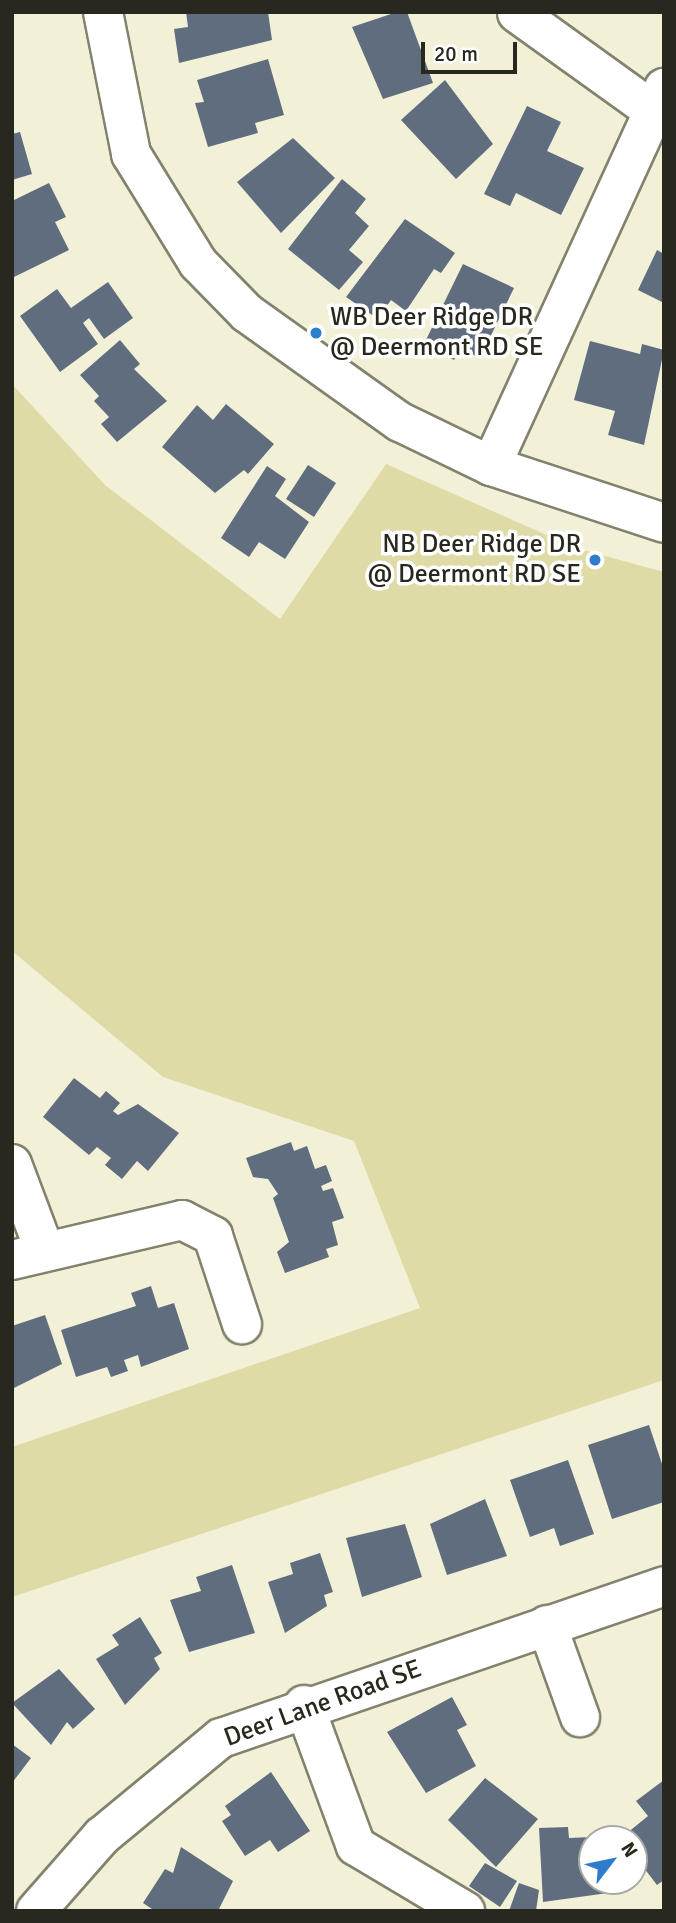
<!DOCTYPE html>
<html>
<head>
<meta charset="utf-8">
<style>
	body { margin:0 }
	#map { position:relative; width:676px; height:1923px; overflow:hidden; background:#f2f1d8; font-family:Signika,sans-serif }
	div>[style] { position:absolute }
	.green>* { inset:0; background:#dfdba7 }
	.building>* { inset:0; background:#5f6d7e }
	.roads { filter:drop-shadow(2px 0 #83826c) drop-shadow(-2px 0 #83826c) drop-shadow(0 2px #83826c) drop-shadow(0 -2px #83826c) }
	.minor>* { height:38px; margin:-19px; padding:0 19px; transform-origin:19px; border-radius:19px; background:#fff }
	.dots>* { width:19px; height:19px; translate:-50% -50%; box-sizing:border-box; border:4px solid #fff; border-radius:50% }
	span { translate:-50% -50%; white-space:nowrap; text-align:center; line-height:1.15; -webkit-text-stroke:7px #fff; paint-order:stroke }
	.poi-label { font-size:26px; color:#29281f }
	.left { translate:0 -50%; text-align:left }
	.right { translate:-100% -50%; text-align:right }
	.street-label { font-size:26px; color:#29281f }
	.frame { position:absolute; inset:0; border:14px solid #29281f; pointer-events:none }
	.north { position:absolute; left:578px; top:1825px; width:70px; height:70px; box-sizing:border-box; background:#fff; border:2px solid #a9a9a5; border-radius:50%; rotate:58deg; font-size:19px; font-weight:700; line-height:28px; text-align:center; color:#29281f }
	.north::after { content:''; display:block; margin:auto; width:24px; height:32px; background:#2e7ccc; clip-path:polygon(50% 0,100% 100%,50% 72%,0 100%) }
	.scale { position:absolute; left:421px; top:42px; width:96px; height:32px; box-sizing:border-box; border:4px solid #29281f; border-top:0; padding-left:9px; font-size:21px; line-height:24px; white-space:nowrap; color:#29281f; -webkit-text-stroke:5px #fff; paint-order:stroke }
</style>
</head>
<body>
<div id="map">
	<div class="green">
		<div style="clip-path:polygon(12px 384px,105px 485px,280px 619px,386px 464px,576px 548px,664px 572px,664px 1380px,12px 1597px,12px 1447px,420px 1308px,354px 1141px,163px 1077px,12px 951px)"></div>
	</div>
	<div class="building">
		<div style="clip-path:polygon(186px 12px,268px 12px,272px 40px,179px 63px,174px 29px,188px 27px)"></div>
		<div style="clip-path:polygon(397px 12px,407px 12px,433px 83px,383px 99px,352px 27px)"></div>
		<div style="clip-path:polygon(268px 59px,284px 115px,255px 123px,258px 133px,208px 147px,195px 103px,204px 102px,197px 80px)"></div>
		<div style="clip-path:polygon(445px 80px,493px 144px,456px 179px,401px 120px)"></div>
		<div style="clip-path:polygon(527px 106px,561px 122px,547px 151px,584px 168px,561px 215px,516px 193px,510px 206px,484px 194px)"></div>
		<div style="clip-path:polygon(20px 132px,32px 174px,12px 180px,12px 134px)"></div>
		<div style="clip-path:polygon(293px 138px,335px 178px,281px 233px,237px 182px)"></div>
		<div style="clip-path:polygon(342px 179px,366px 199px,355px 213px,369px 226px,349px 250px,363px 262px,339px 290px,288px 249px)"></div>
		<div style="clip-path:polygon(49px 183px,66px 217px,55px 222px,69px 250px,12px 278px,12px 201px)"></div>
		<div style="clip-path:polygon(405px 219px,455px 253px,441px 273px,434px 269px,406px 311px,391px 300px,378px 319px,346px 297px)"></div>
		<div style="clip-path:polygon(657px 250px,664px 254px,664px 303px,638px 290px)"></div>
		<div style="clip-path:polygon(463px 264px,514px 288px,480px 358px,460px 348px,454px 360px,423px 346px)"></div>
		<div style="clip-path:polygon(108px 282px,133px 318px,104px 339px,89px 318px,83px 323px,98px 344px,60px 372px,20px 316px,57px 289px,71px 308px)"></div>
		<div style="clip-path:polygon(120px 340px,140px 364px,134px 369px,167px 401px,117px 442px,101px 424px,109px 417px,94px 401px,99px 396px,80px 375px)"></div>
		<div style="clip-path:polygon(590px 341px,640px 354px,642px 344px,664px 350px,644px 445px,608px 435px,615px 411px,574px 400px)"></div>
		<div style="clip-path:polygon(226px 404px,274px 444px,248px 474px,244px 470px,215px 493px,162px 447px,197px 405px,213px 420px)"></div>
		<div style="clip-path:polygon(308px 465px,336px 483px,314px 517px,286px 499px)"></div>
		<div style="clip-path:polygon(267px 466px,286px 479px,275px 496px,309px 522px,285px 559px,259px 542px,249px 557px,221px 538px)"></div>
		<div style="clip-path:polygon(74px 1078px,100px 1098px,106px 1091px,120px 1103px,113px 1111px,118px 1115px,138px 1104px,179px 1133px,148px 1171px,137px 1161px,122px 1179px,105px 1165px,111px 1158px,97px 1147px,89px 1155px,43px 1117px)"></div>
		<div style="clip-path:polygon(291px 1142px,294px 1151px,307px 1146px,315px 1169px,326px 1165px,332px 1181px,321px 1186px,323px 1191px,333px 1188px,344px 1218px,332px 1222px,338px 1245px,326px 1249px,329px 1257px,285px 1273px,277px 1252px,289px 1242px,273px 1198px,278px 1194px,268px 1179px,253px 1177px,246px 1158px)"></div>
		<div style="clip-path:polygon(151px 1286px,158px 1308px,174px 1303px,189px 1349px,141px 1367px,138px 1355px,124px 1360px,128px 1371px,111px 1377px,107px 1367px,76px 1377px,61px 1330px,136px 1306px,131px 1293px)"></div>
		<div style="clip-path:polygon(45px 1315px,62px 1364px,12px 1389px,12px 1326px)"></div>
		<div style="clip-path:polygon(649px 1425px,664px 1470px,664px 1502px,612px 1519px,588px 1445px)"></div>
		<div style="clip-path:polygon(568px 1460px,594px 1534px,560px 1546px,554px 1528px,530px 1537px,510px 1480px)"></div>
		<div style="clip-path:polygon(485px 1499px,507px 1556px,447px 1575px,430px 1524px)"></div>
		<div style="clip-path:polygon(405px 1524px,422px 1577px,362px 1597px,346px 1538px)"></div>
		<div style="clip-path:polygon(320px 1553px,333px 1592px,324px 1595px,327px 1606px,285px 1633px,268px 1582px,293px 1574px,290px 1563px)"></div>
		<div style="clip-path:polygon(232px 1565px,255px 1633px,189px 1652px,170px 1600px,201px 1591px,196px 1577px)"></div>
		<div style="clip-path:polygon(140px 1617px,162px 1653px,154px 1658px,160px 1669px,125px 1705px,96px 1659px,119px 1645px,112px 1635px)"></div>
		<div style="clip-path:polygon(59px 1669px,95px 1709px,73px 1729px,67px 1722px,51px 1745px,12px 1703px)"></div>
		<div style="clip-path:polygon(452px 1697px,467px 1725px,457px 1730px,476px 1766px,426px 1793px,387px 1732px)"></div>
		<div style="clip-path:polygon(12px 1744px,31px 1758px,12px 1783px)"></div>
		<div style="clip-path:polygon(271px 1772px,310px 1831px,278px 1852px,270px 1840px,245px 1856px,222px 1821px,231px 1815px,225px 1806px)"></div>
		<div style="clip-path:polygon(485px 1778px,538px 1819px,496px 1867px,448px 1820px)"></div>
		<div style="clip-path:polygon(664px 1780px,664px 1880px,657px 1885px,634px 1855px,634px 1839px,621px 1838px,648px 1816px,636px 1801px)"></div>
		<div style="clip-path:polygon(568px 1827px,569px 1838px,592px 1837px,592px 1881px,614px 1881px,615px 1892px,543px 1902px,539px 1828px)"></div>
		<div style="clip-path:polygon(181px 1847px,233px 1881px,218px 1911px,155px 1911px,143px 1903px,165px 1869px,173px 1873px)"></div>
		<div style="clip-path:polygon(485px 1863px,517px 1881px,500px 1907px,469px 1886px)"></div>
		<div style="clip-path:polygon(519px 1883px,539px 1890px,536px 1911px,509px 1911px)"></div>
	</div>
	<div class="roads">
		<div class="minor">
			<div style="left:103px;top:12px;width:145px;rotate:78.8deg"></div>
			<div style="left:131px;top:154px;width:128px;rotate:58.4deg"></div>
			<div style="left:198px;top:263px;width:70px;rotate:45.6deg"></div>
			<div style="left:247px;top:313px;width:188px;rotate:35.5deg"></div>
			<div style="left:400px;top:422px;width:101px;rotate:25.8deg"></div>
			<div style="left:491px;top:466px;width:182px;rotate:18.2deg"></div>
			<div style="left:517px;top:13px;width:166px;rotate:35.7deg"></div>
			<div style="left:491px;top:466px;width:416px;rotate:-65.4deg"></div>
			<div style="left:12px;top:1164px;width:91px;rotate:69.4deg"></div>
			<div style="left:12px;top:1260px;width:175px;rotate:-13.2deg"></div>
			<div style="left:182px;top:1220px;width:35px;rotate:27deg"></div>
			<div style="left:213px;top:1236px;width:93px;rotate:71.8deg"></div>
			<div style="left:547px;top:1625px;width:98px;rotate:70.3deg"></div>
			<div style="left:304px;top:1705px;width:150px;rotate:69.8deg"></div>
			<div style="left:356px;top:1846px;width:127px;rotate:30.8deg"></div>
			<div style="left:36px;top:1911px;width:100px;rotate:-48.7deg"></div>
			<div style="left:102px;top:1836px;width:154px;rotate:-39.5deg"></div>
			<div style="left:221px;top:1738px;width:468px;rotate:-18.9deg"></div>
		</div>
	</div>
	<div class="dots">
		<div style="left:316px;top:333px;background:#2e7ccc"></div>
		<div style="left:595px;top:560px;background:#2e7ccc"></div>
	</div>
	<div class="poi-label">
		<span class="left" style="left:330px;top:333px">WB Deer Ridge DR<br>@ Deermont RD SE</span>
		<span class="right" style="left:581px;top:560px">NB Deer Ridge DR<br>@ Deermont RD SE</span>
	</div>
	<div class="street-label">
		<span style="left:323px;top:1704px;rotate:-20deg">Deer Lane Road SE</span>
	</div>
	<div class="frame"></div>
	<div class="north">N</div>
	<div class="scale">20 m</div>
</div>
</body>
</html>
